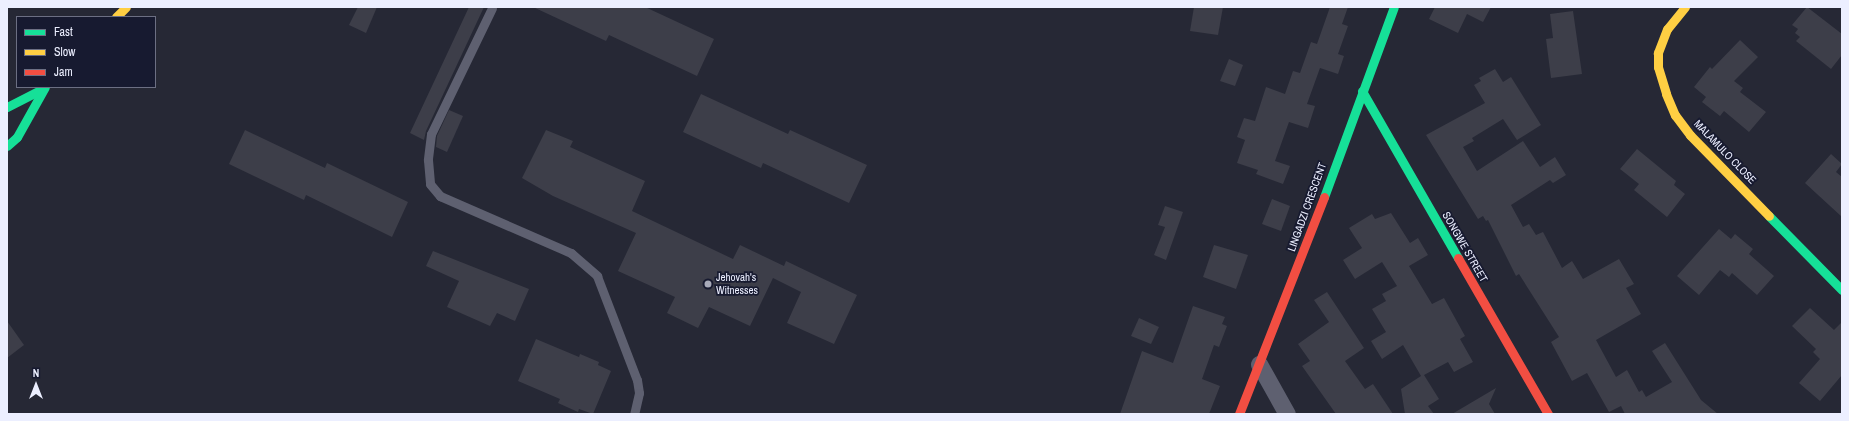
<!DOCTYPE html>
<html>
<head>
<meta charset="utf-8">
<style>
	body { margin:0 }
	#map { position:relative; width:1849px; height:421px; overflow:hidden; background:#262835; font-family:"Archivo Narrow",sans-serif }
	div>[style] { position:absolute }
	.building>* { inset:0; background:#3d3e49 }
	.lane>* { height:9px; margin:-4.5px; padding:0 4.5px; transform-origin:4.5px; border-radius:4.5px; background:#5e6070 }
	.street>* { height:17px; margin:-8.5px; padding:0 8.5px; transform-origin:8.5px; border-radius:8.5px; background:#5e6070 }
	.fast>* { height:9px; margin:-4.5px; padding:0 4.5px; transform-origin:4.5px; border-radius:4.5px; background:#16e098 }
	.slow>* { height:9px; margin:-4.5px; padding:0 4.5px; transform-origin:4.5px; border-radius:4.5px; background:#ffcf43 }
	.jam>* { height:9px; margin:-4.5px; padding:0 4.5px; transform-origin:4.5px; border-radius:4.5px; background:#f24e42 }
	.dots>* { width:11px; height:11px; translate:-50% -50%; box-sizing:border-box; border:2px solid #171a30; border-radius:50% }
	span { translate:-50% -50%; white-space:nowrap; text-align:center; line-height:1.15; -webkit-text-stroke:3.5px #171a30; paint-order:stroke }
	.street-label { font-size:11px; color:#ecefff }
	.poi-label { font-size:11px; color:#ecefff }
	.left { translate:0 -50%; text-align:left }
	.frame { position:absolute; inset:0; border:8px solid #ecefff; pointer-events:none }
	.legend { position:absolute; left:16px; top:16px; width:140px; height:72px; box-sizing:border-box; background:#171a30; border:1px solid #6c6f83; margin:0; padding:5px 7px; list-style:none; font-size:12px; color:#ecefff }
	.legend li { display:flex; align-items:center; gap:8px; height:20px }
	.legend b { width:20px; border:1px solid #6c6f83 }
	.north { position:absolute; left:16px; top:365px; width:40px; height:40px; -webkit-text-stroke:3px #171a30; paint-order:stroke; rotate:0deg; font-size:11px; font-weight:700; line-height:16px; text-align:center; color:#ecefff }
	.north::after { content:''; display:block; margin:auto; width:14px; height:18px; background:#ecefff; clip-path:polygon(50% 0,100% 100%,50% 72%,0 100%) }
</style>
</head>
<body>
<div id="map">
	<div class="building">
		<div style="clip-path:polygon(358px 7px,377px 7px,366px 33px,349px 25px)"></div>
		<div style="clip-path:polygon(469px 7px,484px 7px,426px 131px,424px 140px,410px 133px)"></div>
		<div style="clip-path:polygon(533px 7px,645px 7px,714px 39px,697px 76px,609px 35px,606px 41px)"></div>
		<div style="clip-path:polygon(1194px 7px,1223px 7px,1218px 35px,1190px 31px)"></div>
		<div style="clip-path:polygon(1330px 7px,1348px 7px,1342px 24px,1348px 26px,1338px 54px,1344px 56px,1338px 74px,1320px 68px,1307px 104px,1315px 106px,1308px 128px,1289px 122px,1275px 161px,1290px 166px,1283px 184px,1256px 174px,1258px 170px,1237px 163px,1245px 140px,1237px 137px,1244px 118px,1255px 121px,1266px 87px,1285px 94px,1293px 71px,1300px 73px,1311px 42px,1317px 44px)"></div>
		<div style="clip-path:polygon(1435px 7px,1491px 7px,1483px 22px,1467px 14px,1458px 33px,1429px 19px)"></div>
		<div style="clip-path:polygon(1807px 7px,1842px 34px,1842px 55px,1831px 69px,1796px 41px,1800px 37px,1795px 33px,1798px 29px,1792px 25px)"></div>
		<div style="clip-path:polygon(1573px 11px,1582px 74px,1551px 78px,1546px 39px,1553px 38px,1550px 14px)"></div>
		<div style="clip-path:polygon(1740px 40px,1758px 57px,1734px 81px,1743px 88px,1740px 92px,1766px 112px,1749px 132px,1724px 111px,1720px 116px,1702px 102px,1706px 97px,1694px 87px,1710px 67px,1712px 69px)"></div>
		<div style="clip-path:polygon(1229px 59px,1243px 65px,1235px 86px,1220px 81px)"></div>
		<div style="clip-path:polygon(1495px 69px,1503px 82px,1511px 77px,1541px 125px,1517px 140px,1503px 119px,1472px 138px,1474px 141px,1463px 147px,1477px 171px,1523px 141px,1540px 167px,1555px 157px,1566px 175px,1553px 183px,1550px 180px,1511px 205px,1523px 227px,1529px 224px,1536px 235px,1543px 232px,1562px 268px,1572px 261px,1583px 279px,1619px 259px,1634px 284px,1626px 288px,1641px 314px,1596px 340px,1616px 377px,1627px 370px,1639px 392px,1642px 390px,1646px 397px,1672px 382px,1652px 351px,1665px 343px,1701px 400px,1718px 414px,1625px 414px,1621px 406px,1609px 412px,1587px 373px,1572px 381px,1551px 342px,1559px 337px,1519px 274px,1516px 276px,1488px 220px,1486px 221px,1483px 216px,1478px 219px,1426px 135px,1485px 103px,1474px 85px,1481px 81px,1479px 78px)"></div>
		<div style="clip-path:polygon(701px 94px,788px 134px,790px 130px,867px 165px,849px 203px,763px 163px,761px 168px,683px 132px)"></div>
		<div style="clip-path:polygon(449px 110px,463px 116px,447px 152px,436px 147px,437px 136px)"></div>
		<div style="clip-path:polygon(245px 130px,325px 168px,327px 163px,408px 202px,392px 237px,306px 195px,304px 200px,229px 164px)"></div>
		<div style="clip-path:polygon(546px 130px,573px 141px,570px 147px,645px 181px,632px 211px,733px 259px,740px 245px,784px 266px,786px 261px,857px 295px,834px 344px,787px 323px,801px 292px,773px 278px,750px 326px,709px 307px,698px 328px,667px 313px,675px 297px,618px 271px,636px 233px,553px 196px,522px 178px)"></div>
		<div style="clip-path:polygon(1637px 149px,1676px 181px,1674px 185px,1685px 194px,1667px 217px,1634px 190px,1639px 184px,1620px 169px)"></div>
		<div style="clip-path:polygon(1831px 154px,1842px 164px,1836px 172px,1842px 177px,1842px 217px,1805px 183px)"></div>
		<div style="clip-path:polygon(1272px 199px,1290px 206px,1281px 231px,1262px 224px)"></div>
		<div style="clip-path:polygon(1165px 206px,1183px 212px,1166px 260px,1154px 255px,1165px 227px,1158px 225px)"></div>
		<div style="clip-path:polygon(1391px 213px,1410px 243px,1418px 238px,1428px 255px,1409px 266px,1432px 304px,1444px 298px,1465px 336px,1460px 339px,1473px 362px,1454px 372px,1448px 362px,1424px 375px,1439px 399px,1428px 406px,1434px 414px,1405px 414px,1401px 389px,1421px 376px,1403px 345px,1382px 359px,1371px 341px,1386px 332px,1372px 309px,1386px 301px,1382px 294px,1397px 286px,1382px 262px,1355px 279px,1343px 260px,1362px 248px,1349px 228px,1372px 214px,1375px 219px)"></div>
		<div style="clip-path:polygon(1719px 229px,1731px 239px,1735px 234px,1753px 249px,1749px 254px,1774px 276px,1757px 295px,1732px 273px,1729px 277px,1720px 270px,1699px 295px,1677px 276px)"></div>
		<div style="clip-path:polygon(1214px 245px,1248px 255px,1236px 289px,1203px 277px)"></div>
		<div style="clip-path:polygon(433px 251px,529px 289px,515px 321px,497px 313px,490px 326px,447px 307px,459px 281px,426px 266px)"></div>
		<div style="clip-path:polygon(1327px 292px,1364px 348px,1345px 361px,1365px 389px,1373px 384px,1393px 414px,1336px 414px,1302px 366px,1310px 361px,1298px 344px,1329px 322px,1314px 300px)"></div>
		<div style="clip-path:polygon(1193px 306px,1225px 317px,1222px 324px,1227px 326px,1219px 347px,1214px 345px,1202px 379px,1220px 386px,1209px 414px,1120px 414px,1142px 351px,1173px 363px)"></div>
		<div style="clip-path:polygon(1810px 308px,1834px 330px,1842px 322px,1842px 375px,1820px 401px,1799px 383px,1820px 359px,1813px 352px,1816px 349px,1792px 326px)"></div>
		<div style="clip-path:polygon(1139px 318px,1159px 327px,1151px 344px,1131px 336px)"></div>
		<div style="clip-path:polygon(7px 321px,24px 345px,7px 358px)"></div>
		<div style="clip-path:polygon(536px 339px,579px 357px,580px 354px,599px 362px,598px 365px,611px 371px,593px 414px,579px 409px,578px 412px,558px 403px,560px 399px,518px 381px)"></div>
		<div style="clip-path:polygon(1496px 388px,1489px 404px,1495px 414px,1452px 414px)"></div>
	</div>
	<div class="lane">
		<div style="left:492px;top:8px;width:140px;rotate:115.8deg"></div>
		<div style="left:431px;top:134px;width:26px;rotate:97deg"></div>
		<div style="left:428px;top:160px;width:24px;rotate:85deg"></div>
		<div style="left:430px;top:184px;width:16px;rotate:50deg"></div>
		<div style="left:440px;top:196px;width:143px;rotate:23.5deg"></div>
		<div style="left:571px;top:253px;width:35px;rotate:41deg"></div>
		<div style="left:597px;top:276px;width:111px;rotate:69deg"></div>
		<div style="left:637px;top:380px;width:13px;rotate:81deg"></div>
		<div style="left:639px;top:393px;width:22px;rotate:103deg"></div>
	</div>
	<div class="street">
		<div style="left:1259px;top:364px;width:57px;rotate:60.8deg"></div>
	</div>
	<div class="fast">
		<div style="left:1362px;top:91px;width:193px;rotate:60.1deg"></div>
		<div style="left:7px;top:107px;width:39px;rotate:-27deg"></div>
		<div style="left:7px;top:146px;width:13px;rotate:-42deg"></div>
		<div style="left:17px;top:137px;width:57px;rotate:-60.8deg"></div>
		<div style="left:1324px;top:197px;width:202px;rotate:-69.8deg"></div>
		<div style="left:1769px;top:216px;width:104px;rotate:45.4deg"></div>
	</div>
	<div class="slow">
		<div style="left:1685px;top:7px;width:28px;rotate:129deg"></div>
		<div style="left:1667px;top:29px;width:26px;rotate:111deg"></div>
		<div style="left:1658px;top:53px;width:14px;rotate:90deg"></div>
		<div style="left:1658px;top:67px;width:28px;rotate:73deg"></div>
		<div style="left:1666px;top:94px;width:23px;rotate:67deg"></div>
		<div style="left:1675px;top:115px;width:25px;rotate:53deg"></div>
		<div style="left:1690px;top:135px;width:113px;rotate:45.7deg"></div>
		<div style="left:116px;top:17px;width:14px;rotate:-45deg"></div>
	</div>
	<div class="jam">
		<div style="left:1458px;top:258px;width:180px;rotate:60deg"></div>
		<div style="left:1239px;top:414px;width:233px;rotate:-68.6deg"></div>
	</div>
	<div class="dots">
		<div style="left:708px;top:284px;background:#a7a9b8"></div>
	</div>
	<div class="street-label">
		<span style="left:1725px;top:152px;rotate:46deg">MALAMULO CLOSE</span>
		<span style="left:1307px;top:207px;rotate:-70deg">LINGADZI CRESCENT</span>
		<span style="left:1465px;top:247px;rotate:60deg">SONGWE STREET</span>
	</div>
	<div class="poi-label">
		<span class="left" style="left:716px;top:284px">Jehovah's<br>Witnesses</span>
	</div>
	<div class="frame"></div>
	<ul class="legend">
	<li><b style="height:5px;background:#16e098"></b>Fast</li>
	<li><b style="height:5px;background:#ffcf43"></b>Slow</li>
	<li><b style="height:5px;background:#f24e42"></b>Jam</li>
	</ul>
	<div class="north">N</div>
</div>
</body>
</html>
